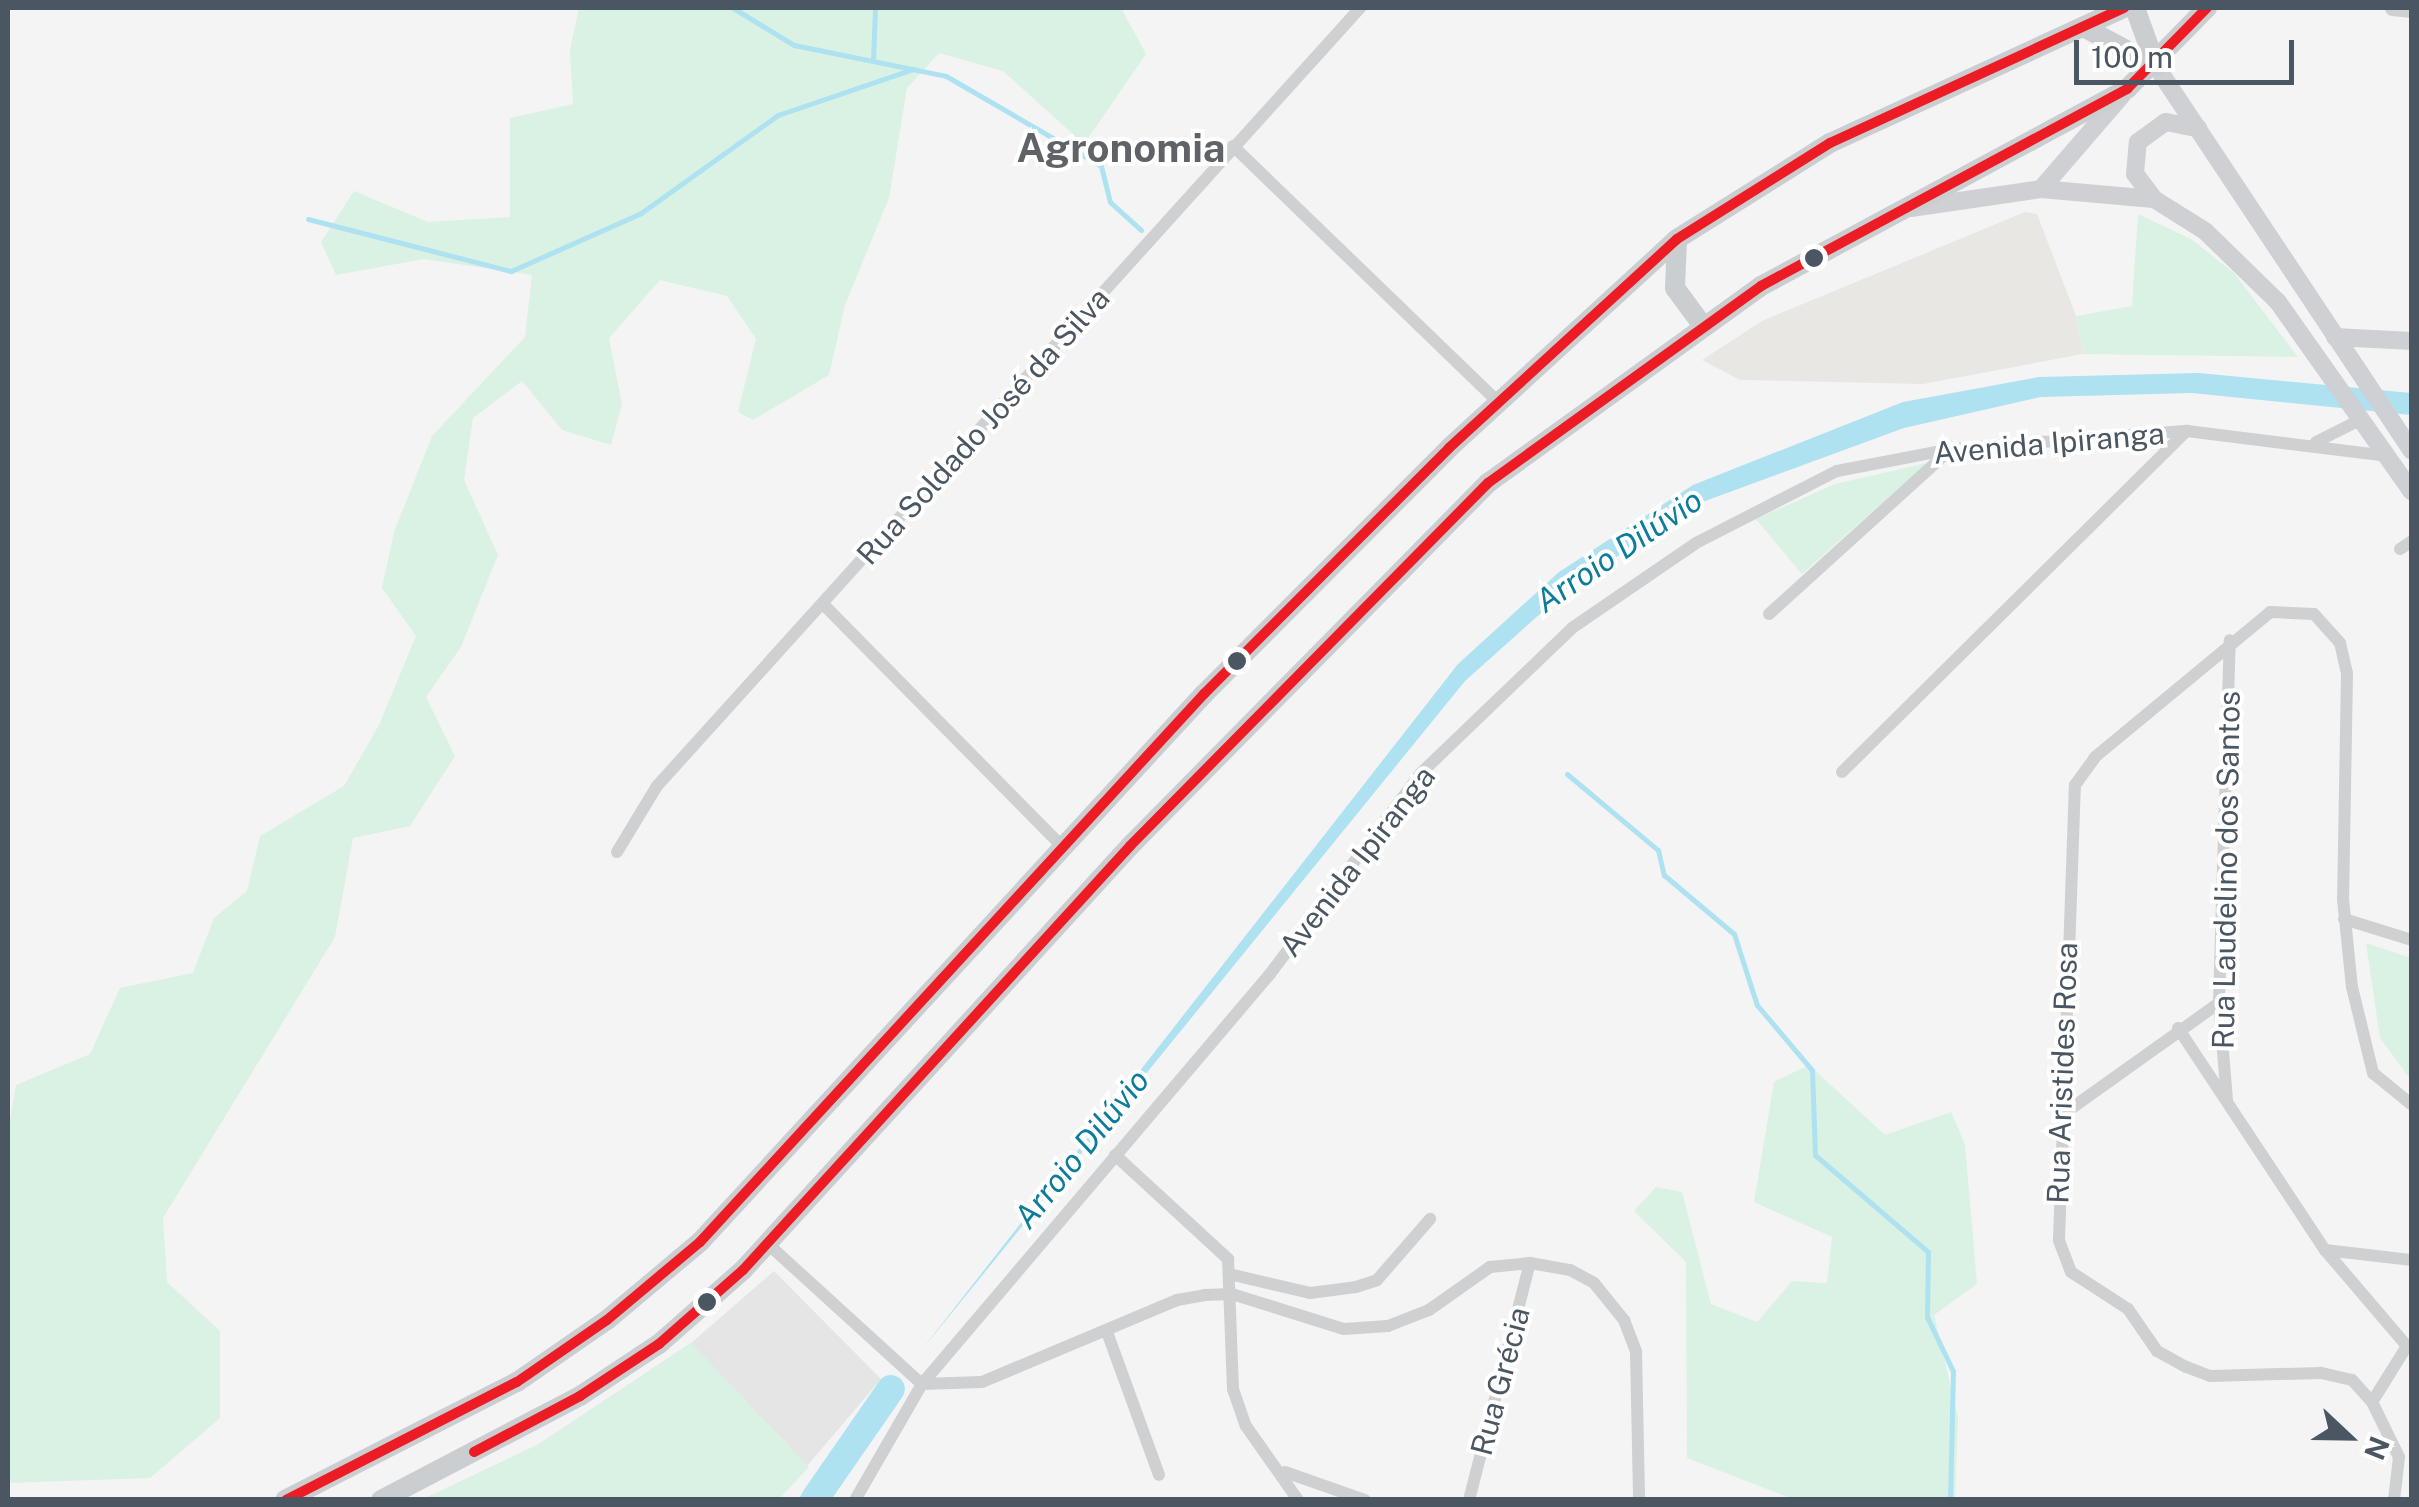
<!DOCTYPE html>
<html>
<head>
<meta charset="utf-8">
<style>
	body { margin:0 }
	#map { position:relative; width:2419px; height:1507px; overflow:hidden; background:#f4f4f4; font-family:"Public Sans",sans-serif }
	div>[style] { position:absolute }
	.commercial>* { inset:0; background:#e8e7e3 }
	.education>* { inset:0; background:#e6e5e6 }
	.green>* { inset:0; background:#d9f2e3 }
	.water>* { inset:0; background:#aee2f0 }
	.stream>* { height:5px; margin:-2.5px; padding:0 2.5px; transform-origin:2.5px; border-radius:2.5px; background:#aee2f0 }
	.river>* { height:28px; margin:-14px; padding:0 14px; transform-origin:14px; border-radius:14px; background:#aee2f0 }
	.minor>* { height:12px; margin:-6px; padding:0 6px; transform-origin:6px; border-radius:6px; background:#ced0d2 }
	.tertiary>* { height:15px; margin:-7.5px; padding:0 7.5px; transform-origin:7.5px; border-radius:7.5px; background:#ced0d2 }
	.secondary>* { height:18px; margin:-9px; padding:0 9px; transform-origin:9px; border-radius:9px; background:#ced0d4 }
	.primary>* { height:20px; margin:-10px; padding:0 10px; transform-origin:10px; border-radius:10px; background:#caced1 }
	.bus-1>* { height:10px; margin:-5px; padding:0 5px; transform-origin:5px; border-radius:5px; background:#ed1c24 }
	.dots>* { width:28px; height:28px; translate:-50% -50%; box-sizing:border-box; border:5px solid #fff; border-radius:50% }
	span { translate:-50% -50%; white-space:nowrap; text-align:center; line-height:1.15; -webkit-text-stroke:8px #fff; paint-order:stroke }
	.street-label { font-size:30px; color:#4a5661 }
	.water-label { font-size:32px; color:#0c7c9b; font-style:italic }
	.district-label { font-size:40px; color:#5f6368; font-weight:700 }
	.frame { position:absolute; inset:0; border:10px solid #4a5661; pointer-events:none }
	.north { position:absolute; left:2299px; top:1387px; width:100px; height:100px; -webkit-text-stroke:8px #fff; paint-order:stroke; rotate:112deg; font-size:28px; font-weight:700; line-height:40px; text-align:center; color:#4a5661 }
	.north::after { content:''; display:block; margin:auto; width:35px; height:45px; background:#4a5661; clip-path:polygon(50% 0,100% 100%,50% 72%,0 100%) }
	.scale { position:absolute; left:2074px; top:40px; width:220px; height:45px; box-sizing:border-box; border:5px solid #4a5661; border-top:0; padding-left:12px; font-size:30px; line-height:35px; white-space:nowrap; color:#4a5661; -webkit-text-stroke:8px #fff; paint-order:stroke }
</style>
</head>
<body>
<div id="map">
	<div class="commercial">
		<div style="clip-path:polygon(2025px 212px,2037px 214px,2076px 316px,2083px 354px,1923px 384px,1740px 380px,1702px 360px,1762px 321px)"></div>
	</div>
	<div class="education">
		<div style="clip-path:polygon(774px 1271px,881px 1379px,779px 1499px,423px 1500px,539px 1444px,691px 1343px)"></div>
	</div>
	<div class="green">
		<div style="clip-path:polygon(579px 8px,1121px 8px,1146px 54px,1084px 144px,1003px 71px,939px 53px,907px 88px,889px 198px,845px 305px,829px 375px,753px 420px,738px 412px,756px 339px,727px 296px,660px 280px,609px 338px,622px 404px,611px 445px,562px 430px,522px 381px,473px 418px,464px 480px,498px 555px,461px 647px,426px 697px,455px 756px,410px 826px,353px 838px,335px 937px,163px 1218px,167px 1282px,220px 1331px,220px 1418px,150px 1478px,8px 1483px,8px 1130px,16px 1085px,90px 1054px,120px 988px,193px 973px,214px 918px,247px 891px,260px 836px,344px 786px,379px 725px,416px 636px,382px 588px,394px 532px,432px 436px,525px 337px,532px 275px,424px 259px,336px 275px,321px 242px,354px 191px,428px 222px,510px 217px,510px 118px,573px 104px,570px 50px)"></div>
		<div style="clip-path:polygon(2138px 214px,2191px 239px,2234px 273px,2298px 357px,2083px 354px,2076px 316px,2132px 306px)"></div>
		<div style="clip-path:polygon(1927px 463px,1802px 574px,1756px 519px,1835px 484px)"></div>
		<div style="clip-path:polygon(2366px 943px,2411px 958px,2411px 1080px,2380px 1038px)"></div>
		<div style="clip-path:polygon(1809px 1065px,1885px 1135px,1951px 1112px,1965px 1144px,1977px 1284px,1934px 1315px,1958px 1418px,1955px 1499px,1793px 1499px,1687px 1458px,1686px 1262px,1634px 1211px,1656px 1187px,1682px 1192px,1711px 1304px,1757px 1322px,1792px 1281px,1827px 1283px,1832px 1237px,1754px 1202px,1774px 1082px)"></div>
		<div style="clip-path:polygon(691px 1343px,809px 1467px,779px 1499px,423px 1499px,539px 1444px)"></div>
	</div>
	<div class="water">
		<div style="clip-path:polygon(2199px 373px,2411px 393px,2411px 415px,2192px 393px,2041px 397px,1904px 428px,1697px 504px,1569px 588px,1465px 681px,920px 1352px,1458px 664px,1559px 572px,1693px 485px,1903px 402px,2039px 377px)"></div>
	</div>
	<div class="stream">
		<div style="left:733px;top:8px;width:71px;rotate:31.2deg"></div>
		<div style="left:794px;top:45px;width:155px;rotate:11.5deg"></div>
		<div style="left:946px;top:76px;width:179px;rotate:30.1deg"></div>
		<div style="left:1101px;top:166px;width:37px;rotate:76deg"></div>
		<div style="left:1110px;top:202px;width:42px;rotate:42.1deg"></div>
		<div style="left:873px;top:61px;width:53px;rotate:-87.8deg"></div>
		<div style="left:308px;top:219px;width:210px;rotate:14.4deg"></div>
		<div style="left:511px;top:271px;width:142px;rotate:-24deg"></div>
		<div style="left:641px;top:213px;width:168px;rotate:-35.6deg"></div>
		<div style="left:778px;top:115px;width:143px;rotate:-18.8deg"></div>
		<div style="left:1567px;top:774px;width:119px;rotate:39.9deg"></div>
		<div style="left:1658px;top:850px;width:26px;rotate:77deg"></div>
		<div style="left:1664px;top:875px;width:92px;rotate:40.1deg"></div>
		<div style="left:1734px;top:934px;width:75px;rotate:72.1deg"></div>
		<div style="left:1757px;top:1005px;width:85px;rotate:49.8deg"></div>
		<div style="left:1812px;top:1070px;width:85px;rotate:88deg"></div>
		<div style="left:1815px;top:1155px;width:149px;rotate:40.6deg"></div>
		<div style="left:1928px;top:1252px;width:65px;rotate:90.9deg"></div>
		<div style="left:1927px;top:1317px;width:60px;rotate:64.3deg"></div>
		<div style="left:1953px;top:1371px;width:129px;rotate:91.3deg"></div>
	</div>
	<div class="river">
		<div style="left:814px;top:1500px;width:135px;rotate:-55.3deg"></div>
	</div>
	<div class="minor">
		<div style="left:1233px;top:146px;width:368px;rotate:44deg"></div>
		<div style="left:2316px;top:442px;width:51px;rotate:-26.6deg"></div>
		<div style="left:2400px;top:549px;width:14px;rotate:-34deg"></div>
		<div style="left:824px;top:605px;width:336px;rotate:45.4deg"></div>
		<div style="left:1769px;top:614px;width:243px;rotate:-42.2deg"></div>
		<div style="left:1842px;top:772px;width:485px;rotate:-44.7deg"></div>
		<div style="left:617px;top:852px;width:77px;rotate:-58.8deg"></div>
		<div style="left:657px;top:786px;width:1049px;rotate:-47.9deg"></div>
		<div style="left:2344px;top:919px;width:71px;rotate:17.2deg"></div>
		<div style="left:2178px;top:1028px;width:266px;rotate:56.5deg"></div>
		<div style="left:2325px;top:1250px;width:126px;rotate:49.5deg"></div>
		<div style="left:2407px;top:1346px;width:66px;rotate:122deg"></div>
		<div style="left:2227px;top:1100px;width:97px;rotate:-94.7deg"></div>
		<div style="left:2219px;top:1003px;width:363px;rotate:-88.3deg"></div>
		<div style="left:2062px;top:1115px;width:193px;rotate:-35.5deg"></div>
		<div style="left:1115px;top:1155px;width:154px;rotate:42.6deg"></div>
		<div style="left:1228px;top:1259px;width:130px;rotate:87.8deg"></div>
		<div style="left:1233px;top:1389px;width:39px;rotate:71deg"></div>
		<div style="left:1246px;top:1426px;width:90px;rotate:54.9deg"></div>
		<div style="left:769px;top:1245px;width:207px;rotate:42.3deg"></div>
		<div style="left:922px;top:1384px;width:60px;rotate:-1.9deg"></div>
		<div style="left:982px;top:1382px;width:212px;rotate:-22.8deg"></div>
		<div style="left:1177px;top:1300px;width:27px;rotate:-10deg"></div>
		<div style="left:1204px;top:1295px;width:28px;rotate:-2deg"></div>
		<div style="left:1232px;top:1294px;width:117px;rotate:17.4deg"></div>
		<div style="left:1344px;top:1329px;width:44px;rotate:-3.9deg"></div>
		<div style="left:1388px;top:1326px;width:44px;rotate:-21.3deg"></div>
		<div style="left:1429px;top:1310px;width:75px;rotate:-35.2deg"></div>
		<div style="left:1490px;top:1267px;width:40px;rotate:-5.7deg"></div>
		<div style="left:1530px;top:1263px;width:41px;rotate:9.9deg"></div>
		<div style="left:1570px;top:1270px;width:27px;rotate:28deg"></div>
		<div style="left:1594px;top:1283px;width:48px;rotate:51deg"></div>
		<div style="left:1624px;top:1320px;width:34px;rotate:69deg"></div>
		<div style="left:1636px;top:1352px;width:148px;rotate:88.8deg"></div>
		<div style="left:2325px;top:1250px;width:88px;rotate:6.6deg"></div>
		<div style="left:1229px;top:1274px;width:83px;rotate:13.2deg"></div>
		<div style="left:1310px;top:1293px;width:46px;rotate:-7.4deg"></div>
		<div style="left:1356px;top:1287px;width:22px;rotate:-18deg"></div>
		<div style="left:1377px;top:1280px;width:81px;rotate:-49deg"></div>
		<div style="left:1107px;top:1332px;width:152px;rotate:70deg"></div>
		<div style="left:1285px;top:1472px;width:85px;rotate:19.3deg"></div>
		<div style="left:855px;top:1500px;width:134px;rotate:-60deg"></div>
		<div style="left:922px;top:1384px;width:538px;rotate:-49.68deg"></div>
		<div style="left:1270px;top:974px;width:251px;rotate:-53.1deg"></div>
		<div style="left:1421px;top:773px;width:209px;rotate:-43.8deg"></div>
		<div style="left:1572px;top:628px;width:150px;rotate:-34.4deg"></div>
		<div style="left:1696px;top:543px;width:158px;rotate:-27.1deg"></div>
		<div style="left:1837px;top:471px;width:116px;rotate:-10.9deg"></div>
		<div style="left:1951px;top:449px;width:237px;rotate:-4.4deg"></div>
		<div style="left:2187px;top:431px;width:203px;rotate:7.1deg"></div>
		<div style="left:1469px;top:1500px;width:245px;rotate:-75.6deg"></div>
		<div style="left:2394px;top:1500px;width:43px;rotate:-83.4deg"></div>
		<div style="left:2399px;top:1457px;width:61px;rotate:-116.1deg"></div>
		<div style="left:2372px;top:1402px;width:30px;rotate:-132deg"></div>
		<div style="left:2352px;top:1380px;width:32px;rotate:-167deg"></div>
		<div style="left:2321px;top:1373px;width:111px;rotate:178.5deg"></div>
		<div style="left:2210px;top:1376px;width:26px;rotate:-159deg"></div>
		<div style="left:2186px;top:1367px;width:33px;rotate:-151deg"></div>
		<div style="left:2157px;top:1351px;width:51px;rotate:-124.6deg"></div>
		<div style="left:2128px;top:1309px;width:68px;rotate:-147deg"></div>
		<div style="left:2071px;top:1272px;width:34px;rotate:-111deg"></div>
		<div style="left:2059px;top:1240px;width:455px;rotate:-88deg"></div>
		<div style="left:2075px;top:785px;width:34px;rotate:-54deg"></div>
		<div style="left:2095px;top:757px;width:227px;rotate:-39.6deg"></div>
		<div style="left:2270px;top:612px;width:44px;rotate:2.6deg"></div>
		<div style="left:2314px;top:614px;width:39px;rotate:48deg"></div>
		<div style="left:2340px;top:643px;width:32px;rotate:77deg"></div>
		<div style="left:2347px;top:674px;width:225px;rotate:91deg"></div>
		<div style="left:2343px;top:899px;width:88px;rotate:84.2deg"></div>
		<div style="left:2352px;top:987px;width:89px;rotate:76.3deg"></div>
		<div style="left:2373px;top:1073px;width:50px;rotate:39.4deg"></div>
	</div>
	<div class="tertiary">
		<div style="left:2392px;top:8px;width:20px;rotate:6deg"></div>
	</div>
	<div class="secondary">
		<div style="left:2156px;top:66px;width:462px;rotate:56.4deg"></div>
		<div style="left:2041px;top:189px;width:124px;rotate:-49.2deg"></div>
		<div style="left:2154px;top:199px;width:31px;rotate:-127deg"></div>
		<div style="left:2135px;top:174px;width:32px;rotate:-85deg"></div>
		<div style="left:2138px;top:142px;width:34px;rotate:-36deg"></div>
		<div style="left:2166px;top:122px;width:33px;rotate:11deg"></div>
		<div style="left:1911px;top:208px;width:131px;rotate:-8.3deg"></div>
		<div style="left:2041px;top:189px;width:113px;rotate:5.1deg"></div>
		<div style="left:2154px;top:199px;width:60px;rotate:32.1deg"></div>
		<div style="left:2205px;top:231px;width:102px;rotate:44.2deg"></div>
		<div style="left:2278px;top:302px;width:232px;rotate:54.8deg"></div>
		<div style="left:2335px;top:337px;width:77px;rotate:3deg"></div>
	</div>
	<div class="primary">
		<div style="left:2135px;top:8px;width:62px;rotate:70.1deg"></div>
		<div style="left:2087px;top:29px;width:78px;rotate:28.2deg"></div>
		<div style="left:1677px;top:239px;width:49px;rotate:92.3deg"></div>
		<div style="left:1675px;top:288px;width:47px;rotate:53.6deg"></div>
		<div style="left:285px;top:1500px;width:260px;rotate:-27deg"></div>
		<div style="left:517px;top:1382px;width:109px;rotate:-34.6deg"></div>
		<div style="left:607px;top:1320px;width:121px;rotate:-40deg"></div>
		<div style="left:700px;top:1242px;width:745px;rotate:-47.4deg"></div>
		<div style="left:1204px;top:694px;width:347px;rotate:-45.1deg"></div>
		<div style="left:1449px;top:448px;width:309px;rotate:-42.5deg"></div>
		<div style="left:1677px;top:239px;width:181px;rotate:-32.1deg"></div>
		<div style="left:1830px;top:143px;width:324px;rotate:-24.7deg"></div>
		<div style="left:381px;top:1500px;width:225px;rotate:-27.6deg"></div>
		<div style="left:580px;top:1396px;width:95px;rotate:-33.4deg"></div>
		<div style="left:659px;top:1344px;width:112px;rotate:-41.4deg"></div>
		<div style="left:743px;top:1270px;width:574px;rotate:-47.61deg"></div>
		<div style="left:1130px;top:846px;width:510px;rotate:-45.4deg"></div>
		<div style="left:1488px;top:483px;width:337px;rotate:-35.8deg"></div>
		<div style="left:1761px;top:286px;width:416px;rotate:-28.3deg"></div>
		<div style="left:2127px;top:89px;width:114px;rotate:-45.4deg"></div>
	</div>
	<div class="bus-1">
		<div style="left:474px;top:1452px;width:120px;rotate:-27.8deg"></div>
		<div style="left:580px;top:1396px;width:95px;rotate:-33.4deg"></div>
		<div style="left:659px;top:1344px;width:112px;rotate:-41.4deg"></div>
		<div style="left:743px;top:1270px;width:574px;rotate:-47.61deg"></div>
		<div style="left:1130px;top:846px;width:510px;rotate:-45.4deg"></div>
		<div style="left:1488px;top:483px;width:337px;rotate:-35.8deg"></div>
		<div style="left:1761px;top:286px;width:416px;rotate:-28.3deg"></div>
		<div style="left:2127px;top:89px;width:114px;rotate:-45.4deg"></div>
		<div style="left:286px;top:1500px;width:259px;rotate:-27.1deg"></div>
		<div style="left:517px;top:1382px;width:109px;rotate:-34.6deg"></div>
		<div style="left:607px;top:1320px;width:121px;rotate:-40deg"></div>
		<div style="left:700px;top:1242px;width:745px;rotate:-47.4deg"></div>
		<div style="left:1204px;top:694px;width:347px;rotate:-45.1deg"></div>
		<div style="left:1449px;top:448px;width:309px;rotate:-42.5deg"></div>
		<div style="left:1677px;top:239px;width:181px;rotate:-32.1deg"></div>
		<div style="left:1830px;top:143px;width:324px;rotate:-24.7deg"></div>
	</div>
	<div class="dots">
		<div style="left:1814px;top:258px;background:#4a5661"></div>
		<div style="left:1237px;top:661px;background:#4a5661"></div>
		<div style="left:707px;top:1302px;background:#4a5661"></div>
	</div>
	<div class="street-label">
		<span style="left:983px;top:426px;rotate:-48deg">Rua Soldado José da Silva</span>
		<span style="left:2049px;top:443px;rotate:-5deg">Avenida Ipiranga</span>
		<span style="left:1357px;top:861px;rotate:-52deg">Avenida Ipiranga</span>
		<span style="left:2226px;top:870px;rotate:-89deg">Rua Laudelino dos Santos</span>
		<span style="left:2062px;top:1073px;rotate:-88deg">Rua Aristides Rosa</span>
		<span style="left:1500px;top:1381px;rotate:-75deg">Rua Grécia</span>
	</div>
	<div class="water-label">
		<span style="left:1619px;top:551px;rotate:-34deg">Arroio Dilúvio</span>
		<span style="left:1082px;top:1149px;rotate:-51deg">Arroio Dilúvio</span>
	</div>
	<div class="district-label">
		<span style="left:1121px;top:148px">Agronomia</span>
	</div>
	<div class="frame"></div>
	<div class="north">N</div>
	<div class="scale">100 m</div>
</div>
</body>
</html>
